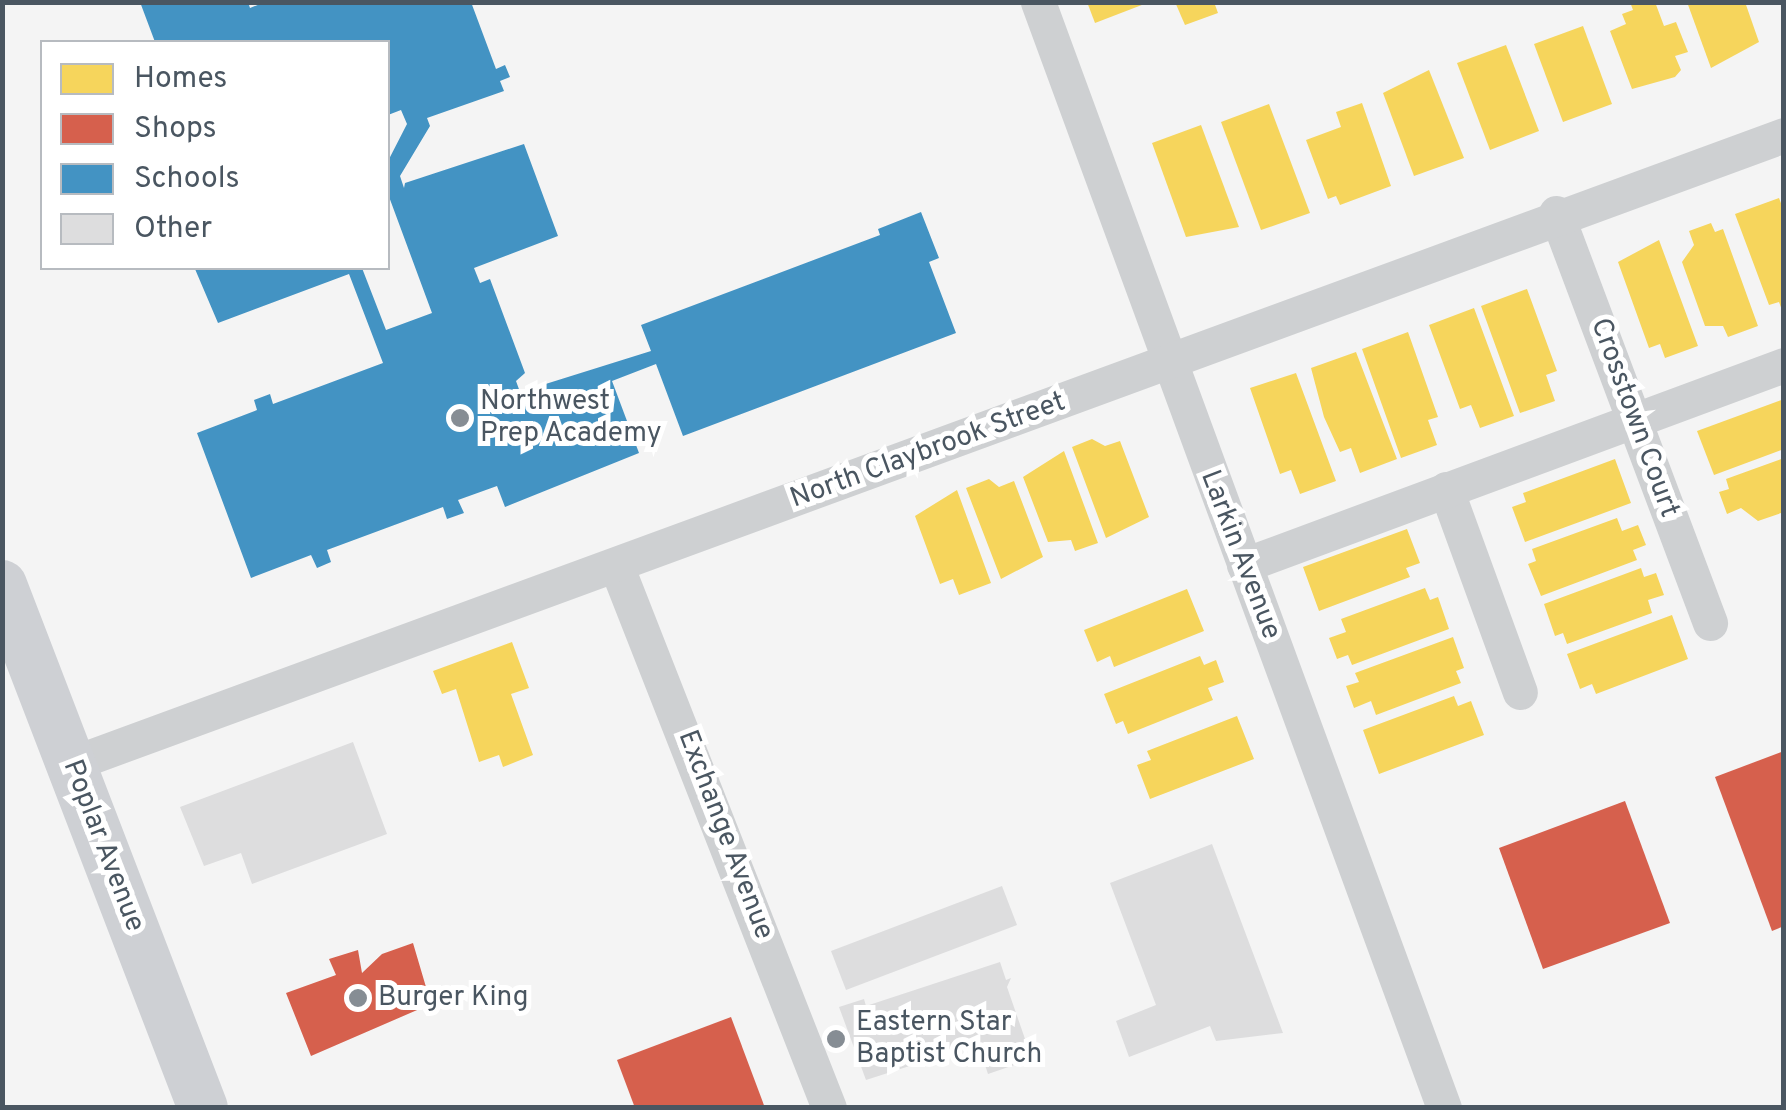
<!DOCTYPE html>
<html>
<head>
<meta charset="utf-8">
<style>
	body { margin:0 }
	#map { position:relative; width:1786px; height:1110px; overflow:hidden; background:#f4f4f4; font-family:Overpass,sans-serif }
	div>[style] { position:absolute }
	.homes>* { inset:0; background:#f6d55c }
	.shops>* { inset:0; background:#d6604d }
	.schools>* { inset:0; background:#4393c3 }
	.building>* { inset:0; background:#ddddde }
	.street>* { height:35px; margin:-17.5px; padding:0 17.5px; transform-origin:17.5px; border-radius:17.5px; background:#ced0d2 }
	.secondary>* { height:50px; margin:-25px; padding:0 25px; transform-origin:25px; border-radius:25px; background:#ced0d4 }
	.dots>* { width:28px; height:28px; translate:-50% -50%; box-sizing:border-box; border:5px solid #fff; border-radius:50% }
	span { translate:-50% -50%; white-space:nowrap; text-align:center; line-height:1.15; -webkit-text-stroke:10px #fff; paint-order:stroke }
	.poi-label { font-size:28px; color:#4a5661 }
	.left { translate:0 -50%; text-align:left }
	.street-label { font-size:28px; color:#4a5661 }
	.frame { position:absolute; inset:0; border:5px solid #4a5661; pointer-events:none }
	.legend { position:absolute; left:40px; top:40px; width:350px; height:230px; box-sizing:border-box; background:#fff; border:2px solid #b7bbc0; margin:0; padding:12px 18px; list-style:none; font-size:30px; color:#4a5661 }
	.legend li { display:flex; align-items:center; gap:20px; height:50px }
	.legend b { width:50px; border:2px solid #b7bbc0 }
</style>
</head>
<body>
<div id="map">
	<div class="homes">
		<div style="clip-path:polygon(1087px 2px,1147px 2px,1147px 3px,1095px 23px)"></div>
		<div style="clip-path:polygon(1175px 2px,1214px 2px,1218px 13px,1185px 25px)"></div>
		<div style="clip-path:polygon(1630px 2px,1655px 2px,1664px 26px,1676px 22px,1688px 52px,1675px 56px,1681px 70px,1675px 77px,1632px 89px,1610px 31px,1626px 24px,1622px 14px,1633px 10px)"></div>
		<div style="clip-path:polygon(1687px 2px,1745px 2px,1759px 42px,1711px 68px)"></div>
		<div style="clip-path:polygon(1583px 26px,1612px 104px,1563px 122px,1534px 44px)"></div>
		<div style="clip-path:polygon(1506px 45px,1539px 131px,1490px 150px,1457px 63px)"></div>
		<div style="clip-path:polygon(1429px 70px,1464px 158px,1414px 176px,1383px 93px)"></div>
		<div style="clip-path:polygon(1362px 103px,1391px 186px,1340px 205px,1336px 196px,1328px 199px,1306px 140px,1341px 127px,1336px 112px)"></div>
		<div style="clip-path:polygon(1269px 104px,1310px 213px,1261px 230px,1221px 122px)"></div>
		<div style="clip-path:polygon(1201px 125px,1239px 227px,1186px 237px,1152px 143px)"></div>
		<div style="clip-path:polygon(1779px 198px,1784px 211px,1783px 313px,1779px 302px,1769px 305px,1735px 214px)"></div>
		<div style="clip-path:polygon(1711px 223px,1715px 232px,1723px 229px,1758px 326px,1728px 337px,1723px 326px,1705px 326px,1682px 262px,1694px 245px,1689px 231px)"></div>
		<div style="clip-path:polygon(1659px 240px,1698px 346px,1665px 358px,1660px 344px,1649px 348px,1618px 262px)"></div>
		<div style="clip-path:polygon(1527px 289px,1557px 371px,1546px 375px,1555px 401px,1520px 413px,1481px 306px)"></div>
		<div style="clip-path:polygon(1474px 308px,1514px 416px,1480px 428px,1471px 405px,1460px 409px,1429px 325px)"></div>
		<div style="clip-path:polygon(1408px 332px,1438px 417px,1428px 420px,1437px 445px,1401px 458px,1362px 349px)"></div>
		<div style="clip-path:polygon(1356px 352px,1397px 459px,1360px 473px,1351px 448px,1340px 452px,1324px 417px,1311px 368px)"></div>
		<div style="clip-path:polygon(1296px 373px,1336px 481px,1300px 494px,1291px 470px,1280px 474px,1250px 388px)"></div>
		<div style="clip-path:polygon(1784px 399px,1784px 449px,1714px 475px,1697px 431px)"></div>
		<div style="clip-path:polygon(1092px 439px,1105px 446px,1120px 441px,1149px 517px,1106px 538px,1072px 447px)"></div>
		<div style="clip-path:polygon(1064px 451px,1098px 543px,1075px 551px,1071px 540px,1048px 542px,1023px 477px)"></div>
		<div style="clip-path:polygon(1784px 458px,1784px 512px,1758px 521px,1741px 508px,1727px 514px,1719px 492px,1729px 489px,1726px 479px)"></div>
		<div style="clip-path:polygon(1615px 459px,1631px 503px,1525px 542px,1512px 507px,1526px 502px,1523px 493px)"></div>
		<div style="clip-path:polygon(989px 479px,999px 487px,1014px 481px,1043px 557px,1001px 579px,966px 488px)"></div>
		<div style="clip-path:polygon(957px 490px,991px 583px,959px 595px,953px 579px,940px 584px,915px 516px)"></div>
		<div style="clip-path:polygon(1617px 518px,1622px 531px,1638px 525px,1646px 545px,1633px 550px,1637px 560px,1541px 596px,1528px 564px,1536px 561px,1532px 549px)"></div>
		<div style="clip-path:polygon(1407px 529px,1420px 563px,1406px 568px,1410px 577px,1319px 611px,1303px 567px)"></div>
		<div style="clip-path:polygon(1641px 568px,1644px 577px,1656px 573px,1664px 595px,1648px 600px,1652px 613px,1567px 644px,1563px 633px,1555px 636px,1544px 604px)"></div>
		<div style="clip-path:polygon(1425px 588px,1430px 600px,1438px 597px,1449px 629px,1352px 665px,1348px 655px,1337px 659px,1329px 638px,1346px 632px,1341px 619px)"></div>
		<div style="clip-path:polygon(1187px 589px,1204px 631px,1114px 667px,1110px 656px,1097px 662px,1084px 630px)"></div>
		<div style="clip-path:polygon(1672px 615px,1688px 659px,1596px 694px,1592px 684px,1580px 689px,1567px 654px)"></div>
		<div style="clip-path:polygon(1453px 637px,1464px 668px,1456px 671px,1461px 683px,1376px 715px,1371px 701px,1354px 708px,1346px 686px,1359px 682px,1355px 673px)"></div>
		<div style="clip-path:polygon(512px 642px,529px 688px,511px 694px,533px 755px,503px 767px,499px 755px,479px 762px,456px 689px,442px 694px,433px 671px)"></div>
		<div style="clip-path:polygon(1200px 656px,1204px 665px,1216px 660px,1224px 682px,1208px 688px,1213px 700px,1128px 734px,1123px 721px,1116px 724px,1104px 694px)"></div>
		<div style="clip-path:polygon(1454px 696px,1458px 706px,1471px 701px,1484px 735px,1379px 774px,1363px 730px)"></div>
		<div style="clip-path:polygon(1237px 716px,1254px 759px,1150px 799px,1137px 765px,1151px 760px,1147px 751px)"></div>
	</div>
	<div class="shops">
		<div style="clip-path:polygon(1784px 751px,1784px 926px,1772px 931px,1715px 777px)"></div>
		<div style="clip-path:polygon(1625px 801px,1670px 923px,1543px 969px,1499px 848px)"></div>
		<div style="clip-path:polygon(413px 943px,431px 1004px,311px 1056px,286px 993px,336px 975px,329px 959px,358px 950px,362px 973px,382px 954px)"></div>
		<div style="clip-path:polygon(731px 1017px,765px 1108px,635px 1108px,617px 1060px)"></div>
	</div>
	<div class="schools">
		<div style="clip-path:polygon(140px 2px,248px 2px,250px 8px,265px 2px,471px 2px,496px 69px,505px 65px,510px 77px,500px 81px,504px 91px,427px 118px,430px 126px,400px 176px,404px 188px,405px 183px,524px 144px,558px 236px,474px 268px,480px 283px,490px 279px,525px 373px,516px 381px,520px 392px,651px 351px,641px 325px,880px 235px,878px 229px,921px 212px,939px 258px,929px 262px,956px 333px,683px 436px,656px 364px,612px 381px,639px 453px,505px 507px,497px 486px,458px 500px,464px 513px,447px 519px,443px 507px,327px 550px,331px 562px,317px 568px,311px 555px,251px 578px,197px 433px,257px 410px,254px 400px,270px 394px,273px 404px,383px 363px,349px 274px,218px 323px,195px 269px,362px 268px,386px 330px,432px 313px,388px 194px,388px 161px,407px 124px,401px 110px,388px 115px,388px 42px,155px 42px)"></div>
	</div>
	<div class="building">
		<div style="clip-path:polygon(353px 742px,387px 834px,252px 884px,241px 853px,204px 866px,180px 807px)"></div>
		<div style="clip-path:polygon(1212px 844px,1283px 1033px,1216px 1041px,1210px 1026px,1129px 1057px,1116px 1021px,1156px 1005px,1110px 883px)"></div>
		<div style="clip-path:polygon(1002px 886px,1017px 925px,846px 990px,831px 951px)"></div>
		<div style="clip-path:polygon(1000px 962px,1006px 980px,1011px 978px,1007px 987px,1032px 1059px,988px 1074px,978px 1044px,866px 1080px,839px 1007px,864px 999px,866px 1006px)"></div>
	</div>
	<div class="street">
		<div style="left:1038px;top:2px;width:1178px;rotate:69.84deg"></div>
		<div style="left:1556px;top:213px;width:438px;rotate:69.4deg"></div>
		<div style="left:1446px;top:489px;width:216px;rotate:70deg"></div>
		<div style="left:616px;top:565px;width:583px;rotate:68.58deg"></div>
		<div style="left:1244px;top:565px;width:576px;rotate:-20.32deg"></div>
		<div style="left:71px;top:764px;width:1825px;rotate:-20.16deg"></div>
	</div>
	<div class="secondary">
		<div style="left:2px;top:585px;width:560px;rotate:68.98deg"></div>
	</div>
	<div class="dots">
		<div style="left:460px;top:418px;background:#868d94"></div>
		<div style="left:358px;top:998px;background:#868d94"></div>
		<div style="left:836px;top:1039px;background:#868d94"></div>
	</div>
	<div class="poi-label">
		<span class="left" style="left:480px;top:418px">Northwest<br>Prep Academy</span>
		<span class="left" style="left:378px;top:998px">Burger King</span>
		<span class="left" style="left:856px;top:1039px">Eastern Star<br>Baptist Church</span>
	</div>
	<div class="street-label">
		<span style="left:1634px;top:418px;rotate:70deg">Crosstown Court</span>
		<span style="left:928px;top:451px;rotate:-20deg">North Claybrook Street</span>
		<span style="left:1240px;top:555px;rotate:69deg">Larkin Avenue</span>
		<span style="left:725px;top:835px;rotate:69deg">Exchange Avenue</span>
		<span style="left:103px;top:846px;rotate:69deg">Poplar Avenue</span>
	</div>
	<div class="frame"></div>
	<ul class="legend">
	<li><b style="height:28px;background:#f6d55c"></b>Homes</li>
	<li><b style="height:28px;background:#d6604d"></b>Shops</li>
	<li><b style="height:28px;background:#4393c3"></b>Schools</li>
	<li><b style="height:28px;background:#ddddde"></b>Other</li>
	</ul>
</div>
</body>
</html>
